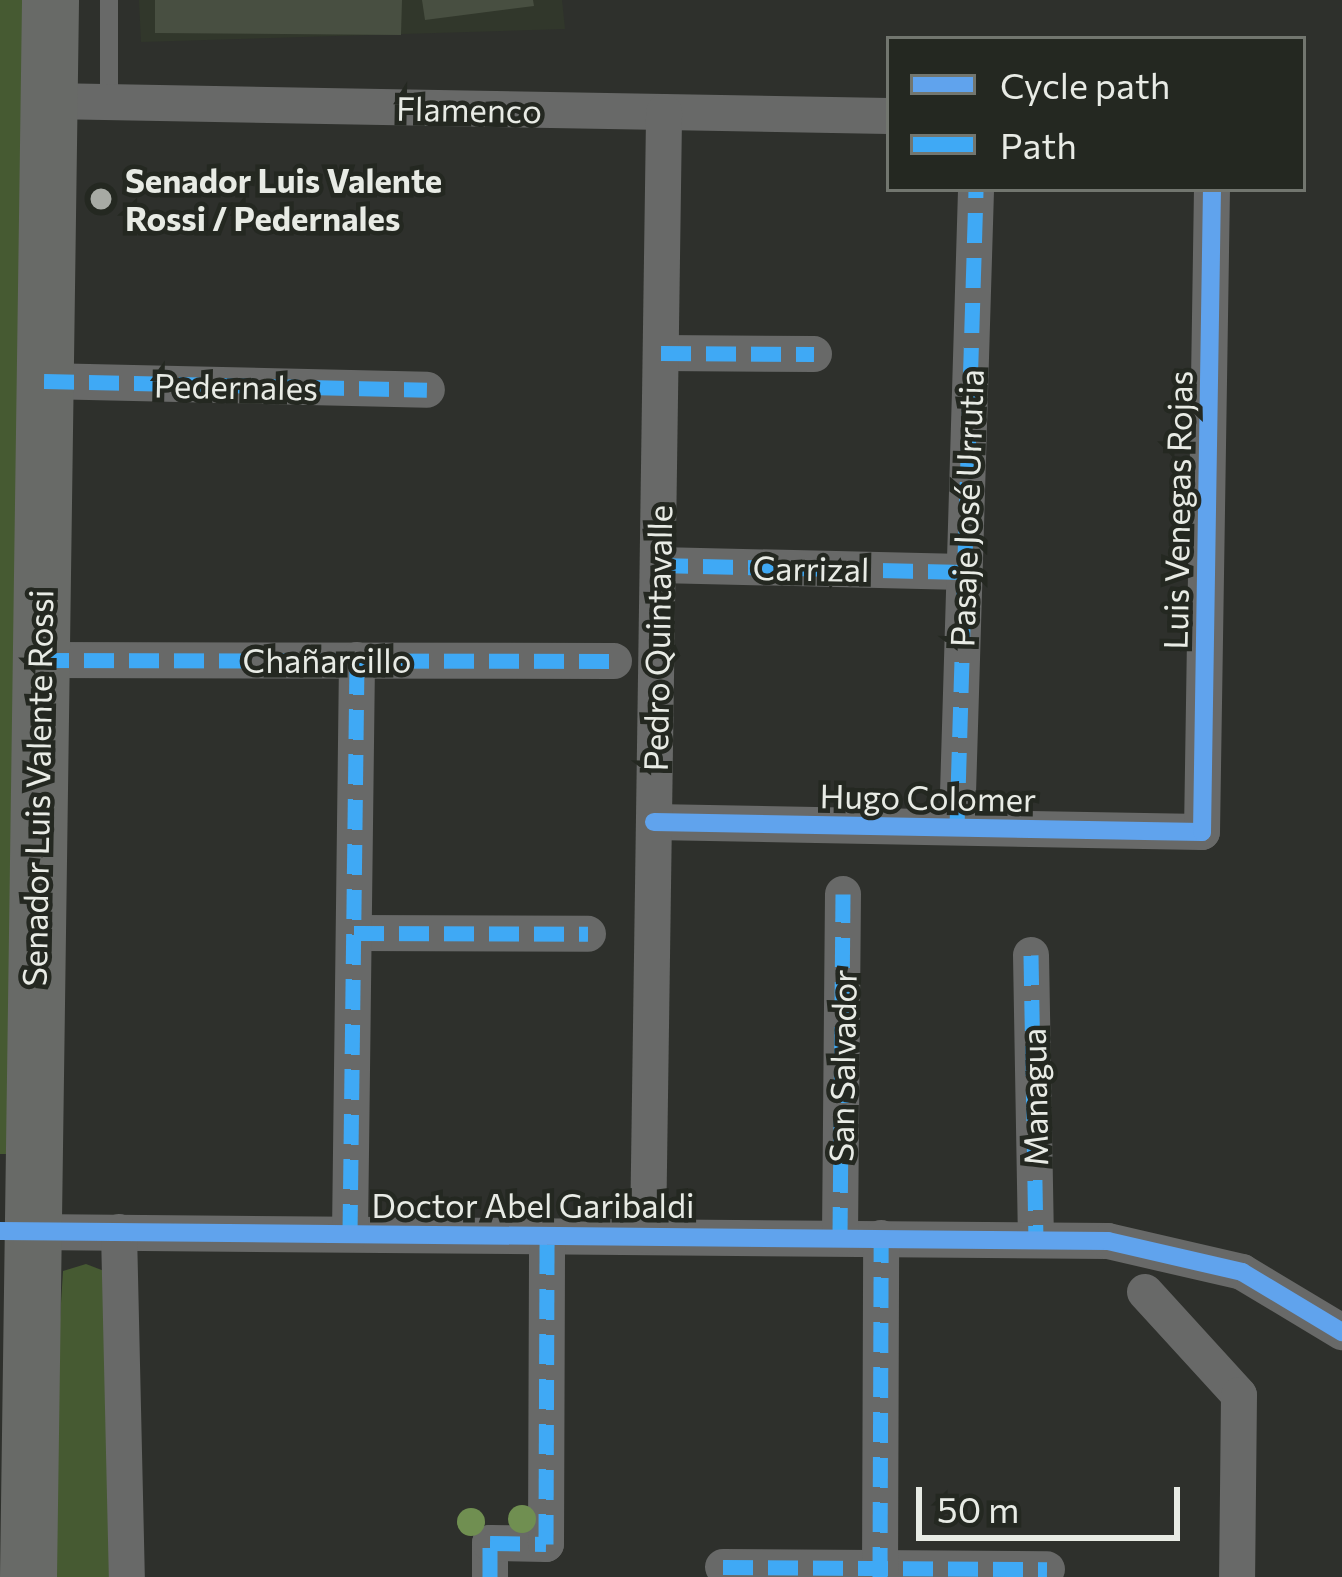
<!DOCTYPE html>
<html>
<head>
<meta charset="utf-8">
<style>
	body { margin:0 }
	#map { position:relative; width:1342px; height:1577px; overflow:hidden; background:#2e302c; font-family:Commissioner,sans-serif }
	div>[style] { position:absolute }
	.built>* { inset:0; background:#31372b }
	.green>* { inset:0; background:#465a32 }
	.building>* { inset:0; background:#484f41 }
	.lane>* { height:18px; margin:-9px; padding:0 9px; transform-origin:9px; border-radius:9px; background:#686968 }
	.street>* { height:36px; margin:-18px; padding:0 18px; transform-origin:18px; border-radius:18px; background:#686968 }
	.primary>* { height:57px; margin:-28.5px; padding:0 28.5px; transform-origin:28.5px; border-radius:28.5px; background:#686a67 }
	.quiet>* { height:15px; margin-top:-7.5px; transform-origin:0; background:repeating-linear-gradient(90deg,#3fa9f5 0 30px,transparent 0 45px) }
	.cycleway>* { height:18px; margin:-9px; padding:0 9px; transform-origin:9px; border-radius:9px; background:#60a3ed }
	.trees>* { width:28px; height:28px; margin:-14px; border-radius:50%; background:#708f51 }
	.dots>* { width:33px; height:33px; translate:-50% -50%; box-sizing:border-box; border:6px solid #242821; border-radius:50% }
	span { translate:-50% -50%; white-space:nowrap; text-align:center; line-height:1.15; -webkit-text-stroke:9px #242821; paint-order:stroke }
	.street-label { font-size:33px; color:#e8ebe5 }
	.poi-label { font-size:33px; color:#e8ebe5; font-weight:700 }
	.left { translate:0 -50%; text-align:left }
	.legend { position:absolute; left:886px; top:36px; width:420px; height:156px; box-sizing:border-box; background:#242821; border:3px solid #72766f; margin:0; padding:15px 21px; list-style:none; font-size:36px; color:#e8ebe5 }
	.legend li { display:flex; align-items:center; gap:24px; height:60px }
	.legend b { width:60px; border:3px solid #72766f }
	.scale { position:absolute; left:916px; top:1487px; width:264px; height:54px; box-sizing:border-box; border:6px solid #e8ebe5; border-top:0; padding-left:15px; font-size:36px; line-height:42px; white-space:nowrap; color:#e8ebe5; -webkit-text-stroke:9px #242821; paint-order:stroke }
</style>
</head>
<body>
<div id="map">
	<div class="built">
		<div style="clip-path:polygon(139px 0,562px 0,565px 29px,141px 42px)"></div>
	</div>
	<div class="green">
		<div style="clip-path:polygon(0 0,32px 0,19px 1154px,0 1154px)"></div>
		<div style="clip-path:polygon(86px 1264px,112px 1274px,110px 1577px,44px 1577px,63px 1271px)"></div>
	</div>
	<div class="building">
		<div style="clip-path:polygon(155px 0,402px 0,401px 35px,155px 33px)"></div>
		<div style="clip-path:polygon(422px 0,533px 0,534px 6px,425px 20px)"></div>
	</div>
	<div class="lane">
		<div style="left:109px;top:0;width:102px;rotate:90deg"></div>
	</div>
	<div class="street">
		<div style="left:49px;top:101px;width:840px;rotate:1.02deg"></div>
		<div style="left:661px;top:353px;width:153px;rotate:0.4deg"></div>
		<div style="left:44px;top:381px;width:383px;rotate:1.3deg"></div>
		<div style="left:658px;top:565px;width:306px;rotate:1.3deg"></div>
		<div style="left:39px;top:660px;width:575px;rotate:0.1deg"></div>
		<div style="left:654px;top:822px;width:548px;rotate:1.05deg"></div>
		<div style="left:1202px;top:832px;width:643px;rotate:-89.11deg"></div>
		<div style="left:957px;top:827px;width:638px;rotate:-88.29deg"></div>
		<div style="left:354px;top:933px;width:234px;rotate:0.2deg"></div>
		<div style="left:1031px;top:955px;width:284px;rotate:89deg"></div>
		<div style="left:30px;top:1232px;width:1078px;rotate:0.48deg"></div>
		<div style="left:1108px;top:1241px;width:138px;rotate:13deg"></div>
		<div style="left:1242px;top:1272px;width:117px;rotate:31deg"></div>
		<div style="left:119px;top:1232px;width:345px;rotate:88.7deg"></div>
		<div style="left:350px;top:1234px;width:574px;rotate:-89.3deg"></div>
		<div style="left:648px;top:1236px;width:1124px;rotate:-89.18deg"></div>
		<div style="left:840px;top:1237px;width:343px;rotate:-89.5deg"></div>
		<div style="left:1145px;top:1292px;width:139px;rotate:47.6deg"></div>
		<div style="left:1239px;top:1395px;width:182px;rotate:90.6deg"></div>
		<div style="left:723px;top:1567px;width:324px;rotate:0.4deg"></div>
		<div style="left:490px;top:1577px;width:34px;rotate:-90deg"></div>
		<div style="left:490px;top:1543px;width:56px;rotate:1deg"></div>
		<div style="left:546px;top:1544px;width:309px;rotate:-89.8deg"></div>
		<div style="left:880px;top:1577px;width:339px;rotate:-89.8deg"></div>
	</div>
	<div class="primary">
		<div style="left:28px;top:1577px;width:1577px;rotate:-89.2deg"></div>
	</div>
	<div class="quiet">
		<div style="left:661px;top:353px;width:153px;rotate:0.4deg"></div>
		<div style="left:44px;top:381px;width:383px;rotate:1.3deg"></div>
		<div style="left:658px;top:565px;width:306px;rotate:1.3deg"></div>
		<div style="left:39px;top:660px;width:575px;rotate:0.1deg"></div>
		<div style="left:957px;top:827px;width:638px;rotate:-88.29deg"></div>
		<div style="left:354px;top:933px;width:234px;rotate:0.2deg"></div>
		<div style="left:1031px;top:955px;width:284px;rotate:89deg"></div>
		<div style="left:350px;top:1234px;width:574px;rotate:-89.3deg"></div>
		<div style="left:840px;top:1237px;width:343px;rotate:-89.5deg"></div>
		<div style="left:723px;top:1567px;width:324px;rotate:0.4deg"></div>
		<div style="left:490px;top:1577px;width:34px;rotate:-90deg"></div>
		<div style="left:490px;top:1543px;width:56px;rotate:1deg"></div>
		<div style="left:546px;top:1544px;width:309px;rotate:-89.8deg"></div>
		<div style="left:880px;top:1577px;width:339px;rotate:-89.8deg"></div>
	</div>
	<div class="cycleway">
		<div style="left:654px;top:822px;width:548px;rotate:1.05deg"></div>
		<div style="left:1202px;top:832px;width:643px;rotate:-89.11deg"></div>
		<div style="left:0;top:1231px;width:1108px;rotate:0.52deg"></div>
		<div style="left:1108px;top:1241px;width:138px;rotate:13deg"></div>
		<div style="left:1242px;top:1272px;width:117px;rotate:31deg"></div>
	</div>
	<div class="trees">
		<div style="left:522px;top:1519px"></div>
		<div style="left:471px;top:1522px"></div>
	</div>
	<div class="dots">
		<div style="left:101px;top:199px;background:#a7aaa4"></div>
	</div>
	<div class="street-label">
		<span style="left:469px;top:109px;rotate:1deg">Flamenco</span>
		<span style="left:236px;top:386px;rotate:1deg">Pedernales</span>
		<span style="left:966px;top:508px;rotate:-88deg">Pasaje José Urrutia</span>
		<span style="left:1177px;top:510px;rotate:-89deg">Luis Venegas Rojas</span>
		<span style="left:811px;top:568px;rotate:1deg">Carrizal</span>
		<span style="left:657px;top:638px;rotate:-89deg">Pedro Quintavalle</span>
		<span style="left:327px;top:660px">Chañarcillo</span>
		<span style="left:37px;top:788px;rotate:-89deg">Senador Luis Valente Rossi</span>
		<span style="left:928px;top:797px;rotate:1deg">Hugo Colomer</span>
		<span style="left:842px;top:1066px;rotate:-89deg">San Salvador</span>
		<span style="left:1034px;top:1097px;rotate:-91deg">Managua</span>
		<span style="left:533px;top:1205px">Doctor Abel Garibaldi</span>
	</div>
	<div class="poi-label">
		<span class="left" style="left:125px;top:199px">Senador Luis Valente<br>Rossi / Pedernales</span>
	</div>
	<ul class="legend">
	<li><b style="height:15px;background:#60a3ed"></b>Cycle path</li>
	<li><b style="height:15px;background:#3fa9f5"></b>Path</li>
	</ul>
	<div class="scale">50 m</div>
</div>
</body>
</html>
